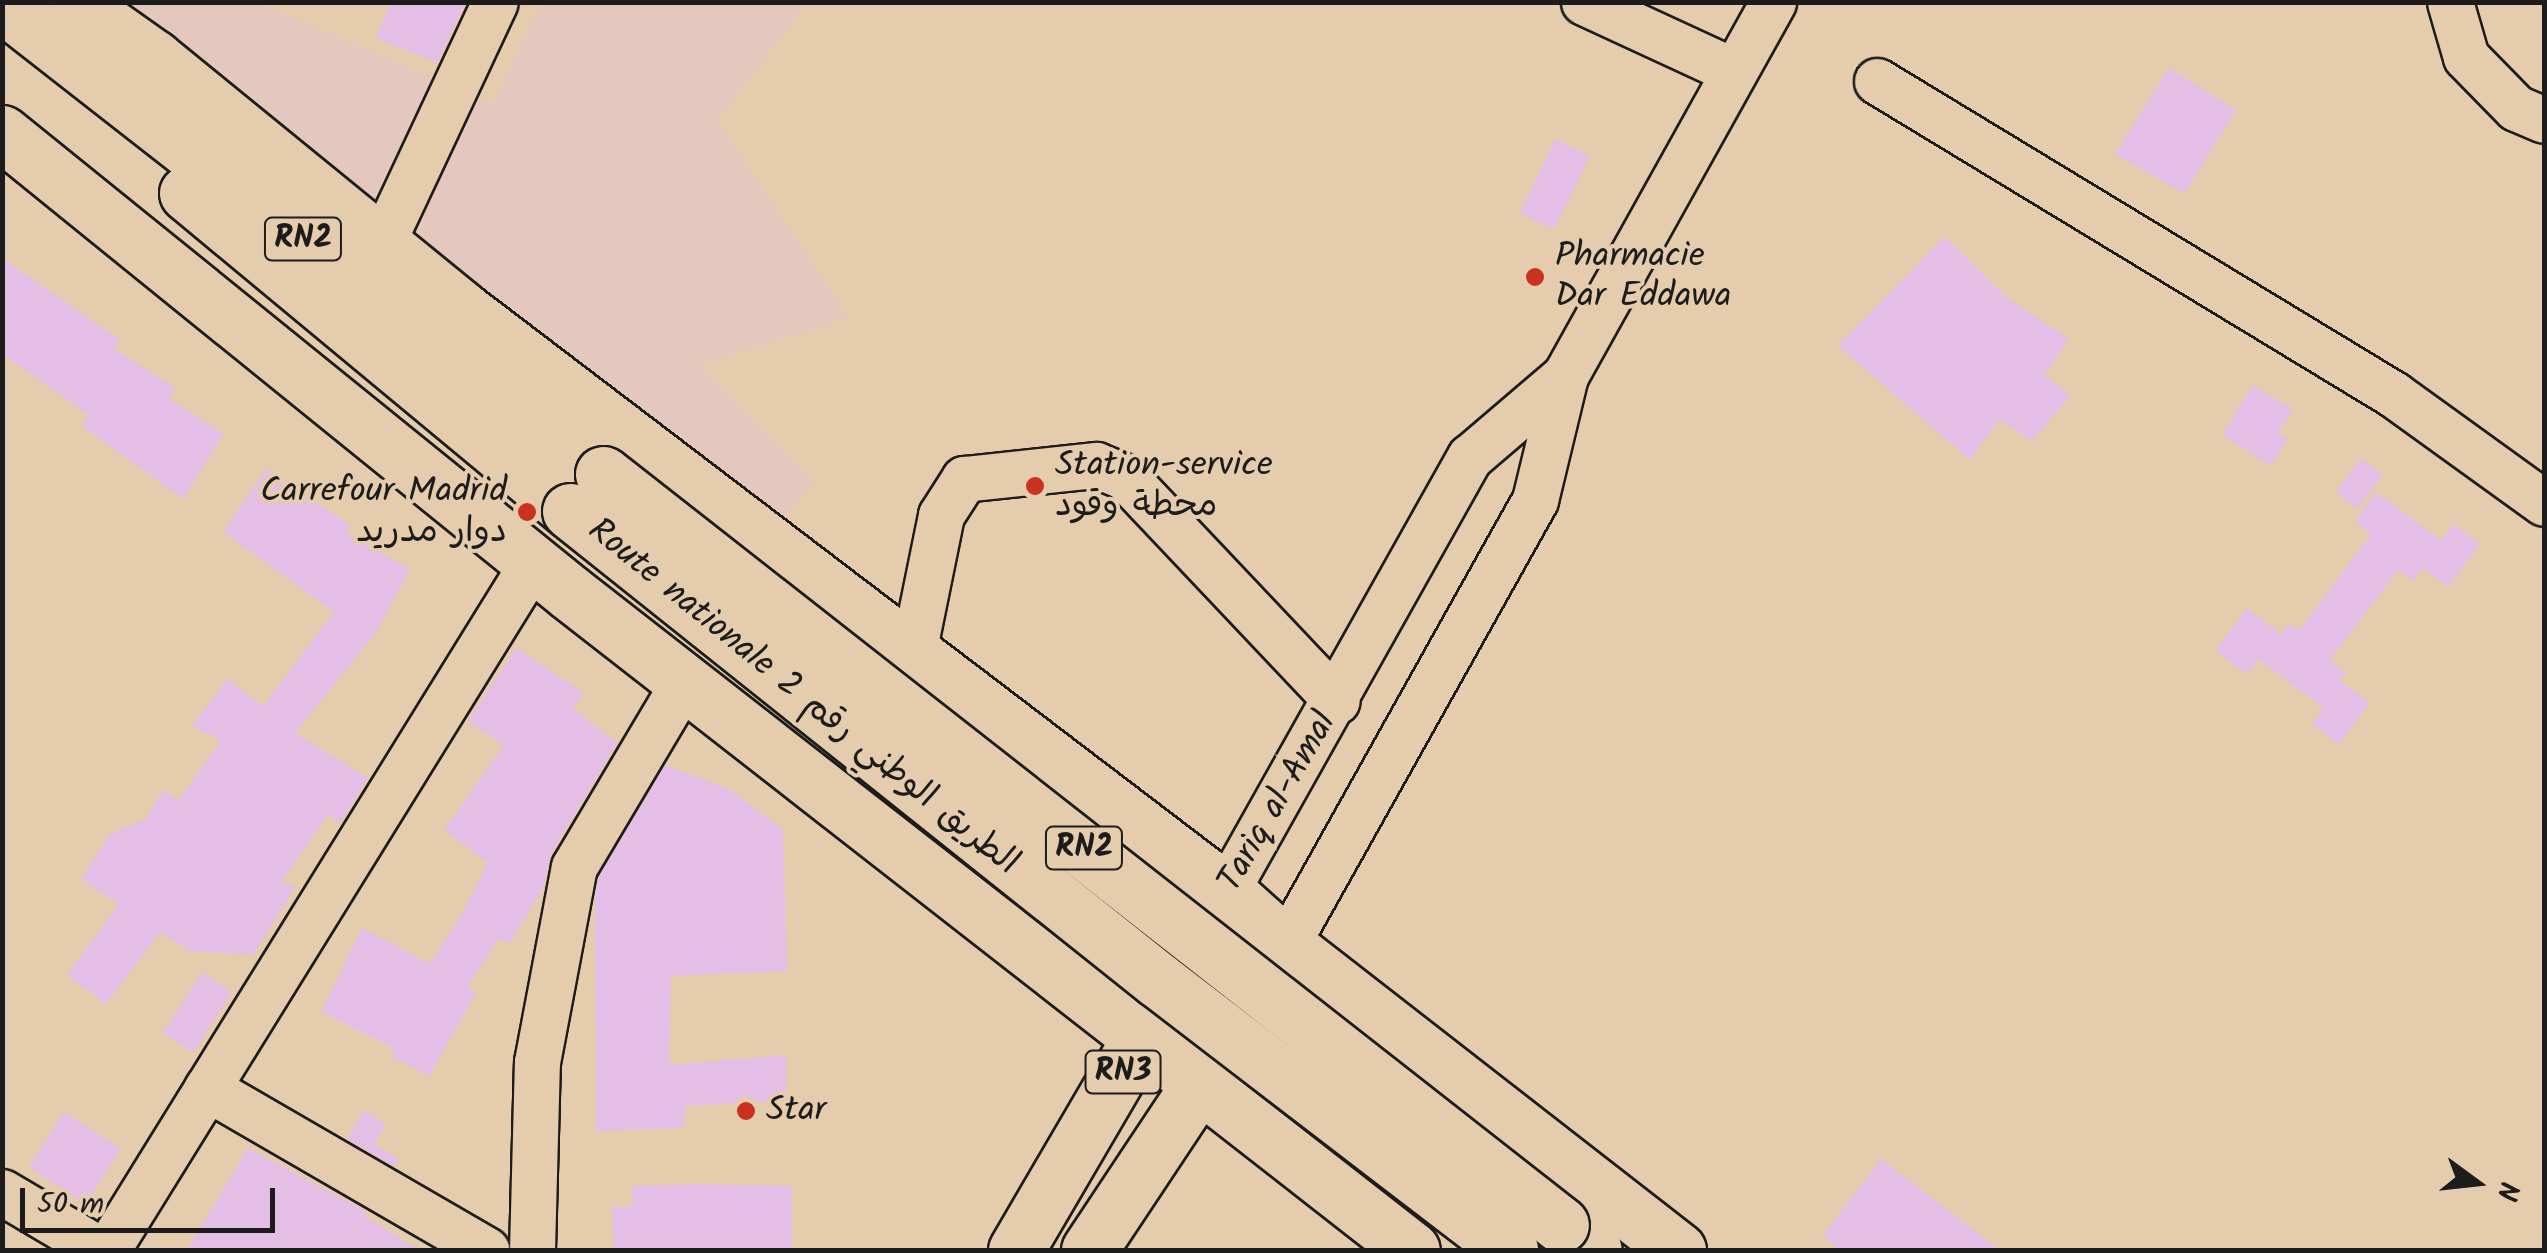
<!DOCTYPE html>
<html>
<head>
<meta charset="utf-8">
<style>
	body { margin:0 }
	#map { position:relative; width:2547px; height:1253px; overflow:hidden; background:#e4ccac; font-family:Kalam,"Playpen Sans Arabic",sans-serif }
	div>[style] { position:absolute }
	.built>* { inset:0; background:#e4c8be }
	.building>* { inset:0; background:#e5bee7 }
	.roads { filter:drop-shadow(2px 0 #1c1c1c) drop-shadow(-2px 0 #1c1c1c) drop-shadow(0 2px #1c1c1c) drop-shadow(0 -2px #1c1c1c) }
	.minor>* { height:45px; margin:-22.5px; padding:0 22.5px; transform-origin:22.5px; border-radius:22.5px; background:#e4ccac }
	.highway>* { height:55px; margin:-27.5px; padding:0 27.5px; transform-origin:27.5px; border-radius:27.5px; background:#e4ccac }
	.bridges { filter:drop-shadow(2px 0 #1c1c1c) drop-shadow(-2px 0 #1c1c1c) drop-shadow(0 2px #1c1c1c) drop-shadow(0 -2px #1c1c1c) }
	.highway-bridge>* { height:55px; margin:-27.5px; padding:0 27.5px; transform-origin:27.5px; border-radius:27.5px; background:#e4ccac }
	.dots>* { width:28px; height:28px; translate:-50% -50%; box-sizing:border-box; border:5px solid #e4ccac; border-radius:50% }
	span { translate:-50% -50%; white-space:nowrap; text-align:center; line-height:1.15; -webkit-text-stroke:8px #e4ccac; paint-order:stroke }
	.shield-label span { padding:2px 8px; background:#e4ccac; border:2px solid; border-radius:8px; -webkit-text-stroke-width:0 }
	.shield-label { font-size:32px; color:#1c1c1c; font-weight:700 }
	.poi-label { font-size:35px; color:#1c1c1c }
	.left { translate:0 -50%; text-align:left }
	.right { translate:-100% -50%; text-align:right }
	.street-label { font-size:35px; color:#1c1c1c }
	.frame { position:absolute; inset:0; border:5px solid #1c1c1c; pointer-events:none }
	.north { position:absolute; left:2427px; top:1133px; width:100px; height:100px; -webkit-text-stroke:8px #e4ccac; paint-order:stroke; rotate:105deg; font-size:28px; font-weight:700; line-height:40px; text-align:center; color:#1c1c1c }
	.north::after { content:''; display:block; margin:auto; width:35px; height:45px; background:#1c1c1c; clip-path:polygon(50% 0,100% 100%,50% 72%,0 100%) }
	.scale { position:absolute; left:20px; top:1188px; width:255px; height:45px; box-sizing:border-box; border:5px solid #1c1c1c; border-top:0; padding-left:12px; font-size:30px; line-height:35px; white-space:nowrap; color:#1c1c1c; -webkit-text-stroke:8px #e4ccac; paint-order:stroke }
</style>
</head>
<body>
<div id="map">
	<div class="built">
		<div style="clip-path:polygon(51px 3px,260px 3px,493px 104px,540px 3px,807px 3px,717px 121px,849px 318px,700px 365px,815px 482px,735px 570px)"></div>
	</div>
	<div class="building">
		<div style="clip-path:polygon(391px 2px,466px 2px,437px 63px,376px 38px)"></div>
		<div style="clip-path:polygon(2169px 68px,2236px 110px,2184px 194px,2115px 154px)"></div>
		<div style="clip-path:polygon(1555px 139px,1590px 156px,1554px 229px,1520px 213px)"></div>
		<div style="clip-path:polygon(1945px 236px,2006px 297px,2069px 339px,2044px 375px,2071px 395px,2032px 441px,1999px 420px,1970px 460px,1838px 346px)"></div>
		<div style="clip-path:polygon(2px 258px,120px 340px,114px 349px,176px 388px,169px 399px,224px 434px,183px 499px,82px 426px,89px 415px,2px 354px)"></div>
		<div style="clip-path:polygon(2253px 385px,2293px 410px,2278px 433px,2288px 439px,2271px 466px,2222px 435px)"></div>
		<div style="clip-path:polygon(2361px 458px,2383px 475px,2357px 509px,2336px 492px)"></div>
		<div style="clip-path:polygon(267px 468px,351px 526px,346px 534px,410px 569px,375px 634px,295px 733px,368px 778px,340px 823px,328px 815px,281px 882px,296px 886px,253px 955px,189px 951px,160px 932px,106px 1004px,67px 975px,119px 904px,81px 879px,109px 835px,146px 819px,163px 790px,179px 800px,221px 740px,192px 726px,227px 679px,263px 706px,334px 612px,223px 532px)"></div>
		<div style="clip-path:polygon(2376px 492px,2441px 540px,2453px 524px,2480px 544px,2448px 587px,2422px 568px,2413px 581px,2398px 570px,2330px 660px,2346px 673px,2340px 681px,2370px 703px,2339px 744px,2312px 724px,2324px 708px,2258px 659px,2247px 674px,2215px 651px,2247px 608px,2281px 634px,2289px 624px,2299px 631px,2371px 534px,2355px 522px)"></div>
		<div style="clip-path:polygon(516px 648px,584px 693px,573px 709px,617px 743px,551px 854px,543px 889px,509px 944px,499px 938px,467px 988px,476px 993px,429px 1076px,391px 1056px,395px 1049px,321px 1012px,362px 928px,430px 964px,461px 916px,488px 863px,444px 830px,504px 745px,468px 721px)"></div>
		<div style="clip-path:polygon(665px 765px,729px 789px,783px 830px,787px 971px,671px 976px,669px 1065px,786px 1055px,786px 1101px,685px 1106px,684px 1128px,596px 1131px,595px 898px,599px 876px)"></div>
		<div style="clip-path:polygon(202px 972px,232px 992px,193px 1053px,163px 1033px)"></div>
		<div style="clip-path:polygon(364px 1110px,386px 1124px,374px 1144px,399px 1159px,394px 1166px,347px 1139px)"></div>
		<div style="clip-path:polygon(64px 1112px,121px 1149px,85px 1204px,29px 1167px)"></div>
		<div style="clip-path:polygon(248px 1148px,366px 1211px,364px 1216px,420px 1250px,187px 1250px)"></div>
		<div style="clip-path:polygon(1881px 1159px,2000px 1250px,1840px 1250px,1822px 1236px)"></div>
		<div style="clip-path:polygon(697px 1184px,792px 1186px,792px 1250px,614px 1250px,612px 1207px,632px 1207px,632px 1186px)"></div>
	</div>
	<div class="roads">
		<div class="minor">
			<div style="left:1584px;top:2px;width:164px;rotate:24.8deg"></div>
			<div style="left:2450px;top:2px;width:57px;rotate:73.8deg"></div>
			<div style="left:2466px;top:57px;width:71px;rotate:45.6deg"></div>
			<div style="left:2516px;top:108px;width:30px;rotate:23deg"></div>
			<div style="left:1877px;top:81px;width:604px;rotate:31.24deg"></div>
			<div style="left:2393px;top:394px;width:186px;rotate:35.8deg"></div>
			<div style="left:381px;top:245px;width:268px;rotate:-64.9deg"></div>
			<div style="left:913px;top:653px;width:141px;rotate:-78.5deg"></div>
			<div style="left:941px;top:515px;width:43px;rotate:-57.4deg"></div>
			<div style="left:964px;top:479px;width:133px;rotate:-6.1deg"></div>
			<div style="left:1096px;top:465px;width:31px;rotate:22deg"></div>
			<div style="left:1125px;top:477px;width:308px;rotate:46.6deg"></div>
			<div style="left:1226px;top:891px;width:498px;rotate:-60.7deg"></div>
			<div style="left:1470px;top:457px;width:125px;rotate:-40.5deg"></div>
			<div style="left:1286px;top:945px;width:510px;rotate:-60.77deg"></div>
			<div style="left:1535px;top:500px;width:128px;rotate:-76.4deg"></div>
			<div style="left:1565px;top:376px;width:428px;rotate:-60.9deg"></div>
			<div style="left:207px;top:1088px;width:323px;rotate:30.1deg"></div>
			<div style="left:2px;top:1192px;width:114px;rotate:30.6deg"></div>
			<div style="left:107px;top:1250px;width:809px;rotate:-58.23deg"></div>
			<div style="left:532px;top:1250px;width:188px;rotate:-88.5deg"></div>
			<div style="left:537px;top:1062px;width:198px;rotate:-79.3deg"></div>
			<div style="left:574px;top:867px;width:215px;rotate:-59.3deg"></div>
		</div>
		<div class="highway">
			<div style="left:75px;top:2px;width:97px;rotate:35.3deg"></div>
			<div style="left:154px;top:58px;width:394px;rotate:39.2deg"></div>
			<div style="left:459px;top:307px;width:964px;rotate:37.29deg"></div>
			<div style="left:1226px;top:891px;width:81px;rotate:42deg"></div>
			<div style="left:1286px;top:945px;width:497px;rotate:37.9deg"></div>
			<div style="left:2px;top:4px;width:763px;rotate:38.03deg"></div>
			<div style="left:2px;top:133px;width:729px;rotate:38.99deg"></div>
			<div style="left:569px;top:592px;width:1069px;rotate:37.97deg"></div>
			<div style="left:187px;top:193px;width:498px;rotate:39.7deg"></div>
			<div style="left:1561px;top:1225px;width:41px;rotate:37.1deg"></div>
			<div style="left:1016px;top:1250px;width:408px;rotate:-59.7deg"></div>
			<div style="left:1089px;top:1250px;width:237px;rotate:-56.4deg"></div>
		</div>
	</div>
	<div class="bridges">
		<div class="highway-bridge">
			<div style="left:603px;top:474px;width:1217px;rotate:38.09deg"></div>
			<div style="left:570px;top:511px;width:752px;rotate:38.58deg"></div>
			<div style="left:1158px;top:980px;width:444px;rotate:37.5deg"></div>
		</div>
	</div>
	<div class="dots">
		<div style="left:1535px;top:277px;background:#c8321e"></div>
		<div style="left:1035px;top:486px;background:#c8321e"></div>
		<div style="left:527px;top:512px;background:#c8321e"></div>
		<div style="left:746px;top:1111px;background:#c8321e"></div>
	</div>
	<div class="shield-label">
		<span style="left:303px;top:239px">RN2</span>
		<span style="left:1084px;top:848px">RN2</span>
		<span style="left:1123px;top:1072px">RN3</span>
	</div>
	<div class="poi-label">
		<span class="left" style="left:1555px;top:277px">Pharmacie<br>Dar Eddawa</span>
		<span class="left" style="left:1055px;top:486px">Station-service<br>محطة وقود</span>
		<span class="right" style="left:507px;top:512px">Carrefour Madrid<br>دوار مدريد</span>
		<span class="left" style="left:766px;top:1111px">Star</span>
	</div>
	<div class="street-label">
		<span style="left:803px;top:697px;rotate:39deg">Route nationale الطريق الوطني رقم 2</span>
		<span style="left:1278px;top:802px;rotate:-60deg">Tariq al-Amal</span>
	</div>
	<div class="frame"></div>
	<div class="north">N</div>
	<div class="scale">50 m</div>
</div>
</body>
</html>
